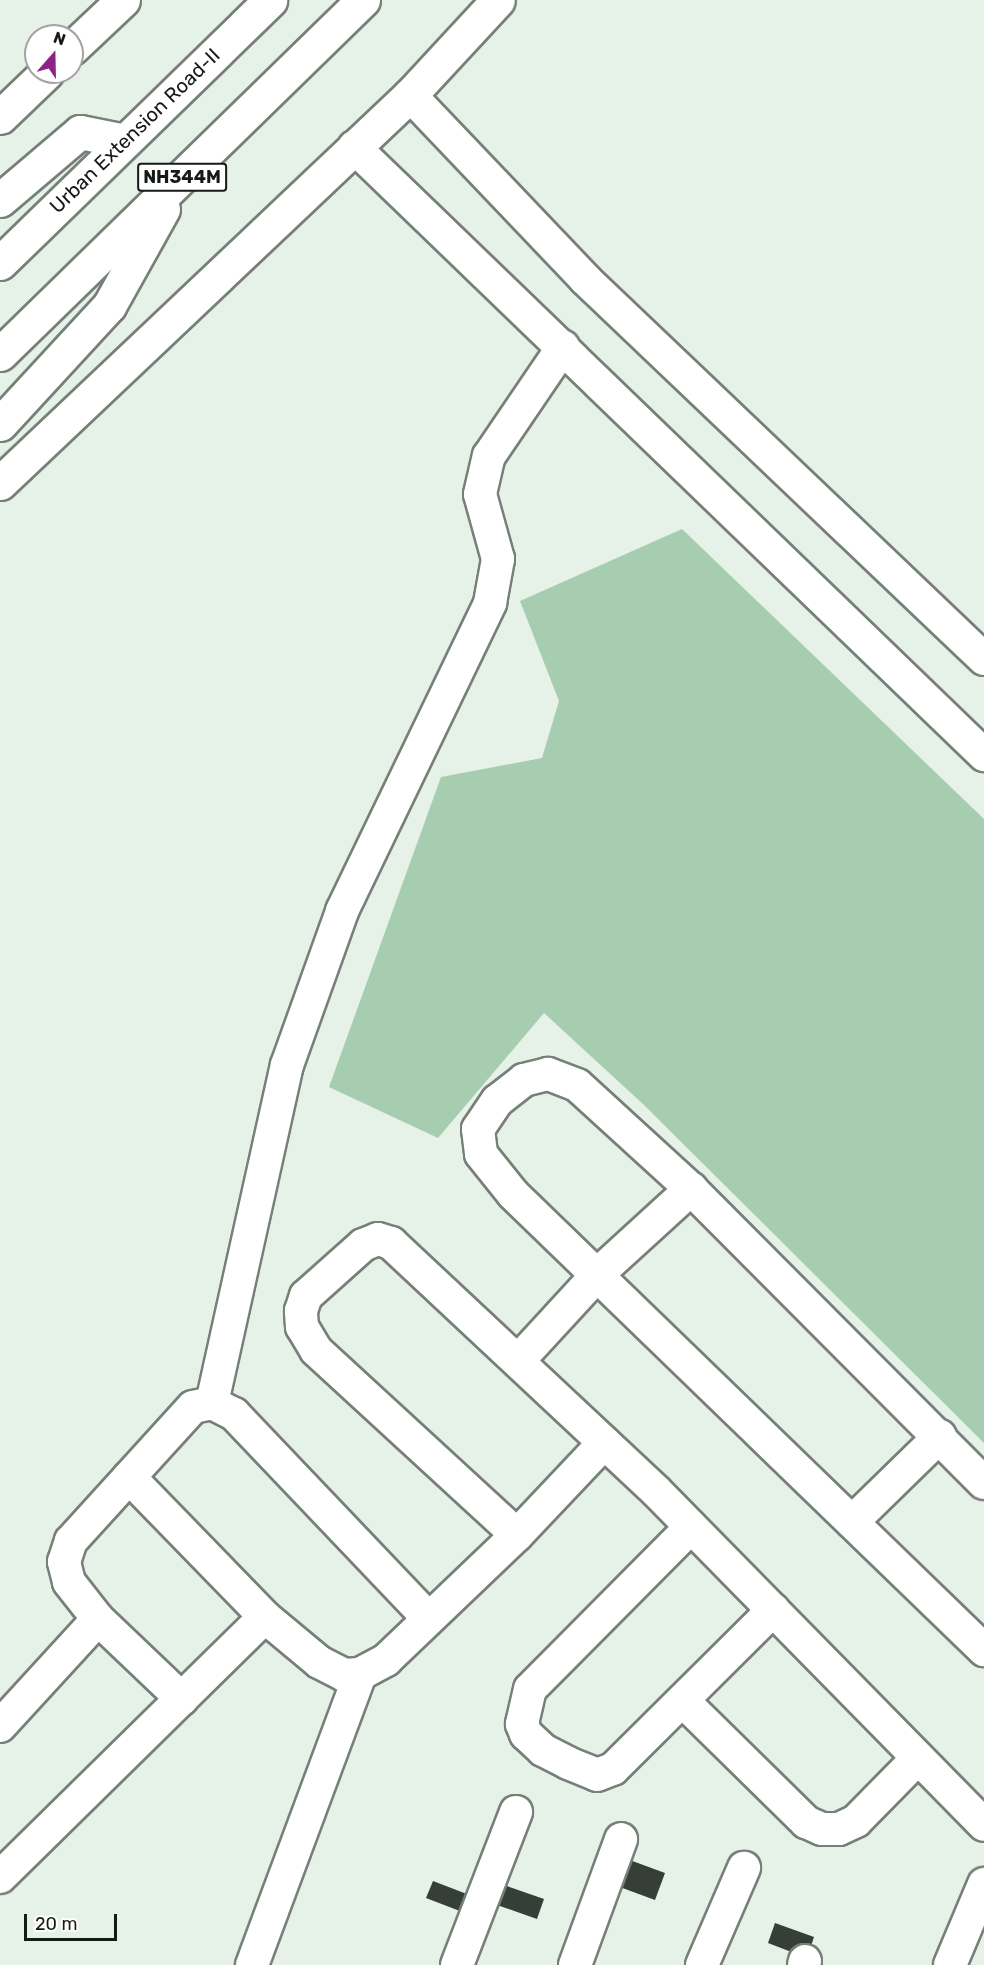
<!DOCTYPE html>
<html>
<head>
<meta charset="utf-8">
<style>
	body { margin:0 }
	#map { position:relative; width:984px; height:1965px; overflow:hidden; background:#e6f1e8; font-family:Rubik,sans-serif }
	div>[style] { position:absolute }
	.green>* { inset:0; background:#a6cdaf }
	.building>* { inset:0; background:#363e38 }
	.roads { filter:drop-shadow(2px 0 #778078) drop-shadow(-2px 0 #778078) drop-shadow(0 2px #778078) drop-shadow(0 -2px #778078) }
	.minor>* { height:32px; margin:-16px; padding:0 16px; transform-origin:16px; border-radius:16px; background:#fff }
	.primary>* { height:33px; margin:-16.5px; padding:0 16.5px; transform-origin:16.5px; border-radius:16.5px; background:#fff }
	.trunk>* { height:33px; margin:-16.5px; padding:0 16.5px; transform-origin:16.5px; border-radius:16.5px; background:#fff }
	span { translate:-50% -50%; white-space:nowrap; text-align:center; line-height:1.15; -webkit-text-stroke:6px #fff; paint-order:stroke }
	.shield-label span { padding:2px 4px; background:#fff; border:2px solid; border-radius:4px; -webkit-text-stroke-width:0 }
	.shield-label { font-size:18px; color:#161a17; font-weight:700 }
	.street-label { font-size:20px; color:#161a17 }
	.north { position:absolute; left:24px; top:24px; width:60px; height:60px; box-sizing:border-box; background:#fff; border:2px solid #a2a3a2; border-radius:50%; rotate:20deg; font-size:16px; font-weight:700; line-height:24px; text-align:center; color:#161a17 }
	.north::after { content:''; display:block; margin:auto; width:21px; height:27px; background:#8e2286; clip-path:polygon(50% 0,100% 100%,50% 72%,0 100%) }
	.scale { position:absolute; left:24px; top:1914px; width:93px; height:27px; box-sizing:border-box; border:3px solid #161a17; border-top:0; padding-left:8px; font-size:18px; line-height:21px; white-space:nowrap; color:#161a17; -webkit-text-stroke:4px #fff; paint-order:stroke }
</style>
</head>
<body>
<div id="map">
	<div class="green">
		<div style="clip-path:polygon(682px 529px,984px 819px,984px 1443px,644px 1105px,544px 1013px,438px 1138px,329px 1087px,441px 777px,542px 758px,559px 701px,520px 601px)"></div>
	</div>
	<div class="building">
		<div style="clip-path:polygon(627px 1859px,665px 1873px,655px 1900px,617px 1886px)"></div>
		<div style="clip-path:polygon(433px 1881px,472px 1896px,465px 1913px,426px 1898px)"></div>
		<div style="clip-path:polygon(504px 1885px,544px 1899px,537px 1919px,497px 1905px)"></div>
		<div style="clip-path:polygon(775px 1923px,814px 1937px,807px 1958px,768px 1943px)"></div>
	</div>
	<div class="roads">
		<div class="minor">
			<div style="left:410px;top:95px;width:254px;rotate:46.4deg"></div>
			<div style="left:585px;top:279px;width:551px;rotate:43.6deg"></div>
			<div style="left:354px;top:147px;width:876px;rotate:43.98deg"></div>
			<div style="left:518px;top:1361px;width:120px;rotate:-47.4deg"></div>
			<div style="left:599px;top:1273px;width:125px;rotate:-42.4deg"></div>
			<div style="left:212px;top:1403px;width:346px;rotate:-77.5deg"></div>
			<div style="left:287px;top:1065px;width:164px;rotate:-70.3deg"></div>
			<div style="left:342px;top:911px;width:342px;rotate:-64.3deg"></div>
			<div style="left:490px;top:603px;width:45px;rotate:-79.7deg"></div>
			<div style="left:498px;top:559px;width:67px;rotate:-105.5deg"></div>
			<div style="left:480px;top:494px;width:39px;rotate:-77deg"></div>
			<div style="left:489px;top:456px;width:132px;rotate:-55.8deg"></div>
			<div style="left:129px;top:1477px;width:195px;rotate:45.8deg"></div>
			<div style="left:265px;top:1617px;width:70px;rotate:39.8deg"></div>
			<div style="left:319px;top:1662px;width:28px;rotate:27deg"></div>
			<div style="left:344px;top:1675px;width:16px;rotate:-4deg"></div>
			<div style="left:360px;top:1674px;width:30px;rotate:-28deg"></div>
			<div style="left:386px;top:1660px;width:181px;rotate:-43.7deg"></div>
			<div style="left:517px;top:1535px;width:127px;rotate:-46.6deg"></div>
			<div style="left:984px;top:1483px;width:415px;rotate:-134.9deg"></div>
			<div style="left:691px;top:1189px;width:154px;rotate:-137.6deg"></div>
			<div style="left:577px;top:1085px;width:31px;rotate:-159deg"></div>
			<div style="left:548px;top:1074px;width:25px;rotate:166deg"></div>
			<div style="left:524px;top:1080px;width:34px;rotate:142deg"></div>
			<div style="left:497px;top:1101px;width:34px;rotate:124deg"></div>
			<div style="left:478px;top:1129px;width:25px;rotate:83deg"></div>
			<div style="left:481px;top:1154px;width:51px;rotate:51.3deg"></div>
			<div style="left:513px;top:1194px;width:656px;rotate:44.07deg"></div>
			<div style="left:852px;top:1522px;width:123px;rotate:-44.3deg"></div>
			<div style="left:691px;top:1527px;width:228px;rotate:134.8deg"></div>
			<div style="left:530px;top:1689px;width:36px;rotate:103deg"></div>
			<div style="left:522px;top:1724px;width:11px;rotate:68deg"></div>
			<div style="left:526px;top:1734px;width:23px;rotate:43deg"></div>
			<div style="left:543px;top:1750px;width:28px;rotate:27deg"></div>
			<div style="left:568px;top:1763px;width:31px;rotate:22deg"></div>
			<div style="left:597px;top:1775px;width:17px;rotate:-21deg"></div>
			<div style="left:613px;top:1769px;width:226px;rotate:-44.8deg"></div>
			<div style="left:517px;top:1535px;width:273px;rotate:-137.4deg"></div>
			<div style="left:316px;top:1350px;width:27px;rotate:-121deg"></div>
			<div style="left:302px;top:1327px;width:16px;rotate:-94deg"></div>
			<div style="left:301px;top:1311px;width:16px;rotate:-72deg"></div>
			<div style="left:306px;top:1296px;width:76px;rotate:-41.8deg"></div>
			<div style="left:363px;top:1245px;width:16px;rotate:-22deg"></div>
			<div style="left:378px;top:1239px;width:14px;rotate:17deg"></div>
			<div style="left:391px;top:1243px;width:363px;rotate:43.1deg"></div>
			<div style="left:656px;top:1491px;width:468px;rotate:45.5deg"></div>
			<div style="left:182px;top:1699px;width:116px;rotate:-136.4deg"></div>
			<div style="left:98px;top:1619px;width:47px;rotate:-128.1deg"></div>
			<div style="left:69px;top:1582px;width:21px;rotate:-104deg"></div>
			<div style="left:64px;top:1562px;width:22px;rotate:-72deg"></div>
			<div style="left:71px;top:1541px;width:181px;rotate:-47.7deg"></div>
			<div style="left:193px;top:1407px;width:19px;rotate:-12deg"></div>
			<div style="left:212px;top:1403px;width:25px;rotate:27deg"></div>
			<div style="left:234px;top:1414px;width:282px;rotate:46.4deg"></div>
			<div style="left:683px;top:1701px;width:173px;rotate:44.5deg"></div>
			<div style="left:806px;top:1822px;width:17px;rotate:24deg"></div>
			<div style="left:822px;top:1829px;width:17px"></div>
			<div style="left:839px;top:1829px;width:19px;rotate:-25deg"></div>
			<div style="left:856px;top:1821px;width:88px;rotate:-45.5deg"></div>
			<div style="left:0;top:1726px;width:145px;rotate:-47.5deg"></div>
			<div style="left:0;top:1877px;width:371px;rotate:-44.5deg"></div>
			<div style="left:252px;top:1965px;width:310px;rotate:-69.6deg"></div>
			<div style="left:457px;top:1965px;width:164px;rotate:-68.9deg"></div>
			<div style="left:575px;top:1965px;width:134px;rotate:-69.9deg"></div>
			<div style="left:702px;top:1965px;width:106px;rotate:-66.6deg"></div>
			<div style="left:804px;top:1965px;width:4px;rotate:-76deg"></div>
			<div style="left:950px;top:1965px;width:88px;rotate:-67.2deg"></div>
		</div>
		<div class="primary">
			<div style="left:72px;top:48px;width:70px;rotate:-43.3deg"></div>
			<div style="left:0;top:117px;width:65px;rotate:-43.8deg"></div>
			<div style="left:0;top:483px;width:564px;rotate:-43.42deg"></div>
			<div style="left:410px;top:95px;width:129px;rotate:-47.2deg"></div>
		</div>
		<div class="trunk">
			<div style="left:0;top:200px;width:105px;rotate:-40.4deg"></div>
			<div style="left:80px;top:132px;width:46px;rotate:11.3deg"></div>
			<div style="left:0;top:263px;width:377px;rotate:-44.2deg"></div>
			<div style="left:0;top:354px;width:507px;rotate:-44.28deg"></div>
			<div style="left:0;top:424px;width:161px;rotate:-47.3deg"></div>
			<div style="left:109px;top:306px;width:111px;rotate:-60.9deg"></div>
		</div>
	</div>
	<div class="shield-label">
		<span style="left:182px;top:177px">NH344M</span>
	</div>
	<div class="street-label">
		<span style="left:135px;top:131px;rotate:-44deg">Urban Extension Road-II</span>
	</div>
	<div class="north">N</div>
	<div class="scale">20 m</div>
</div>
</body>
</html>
